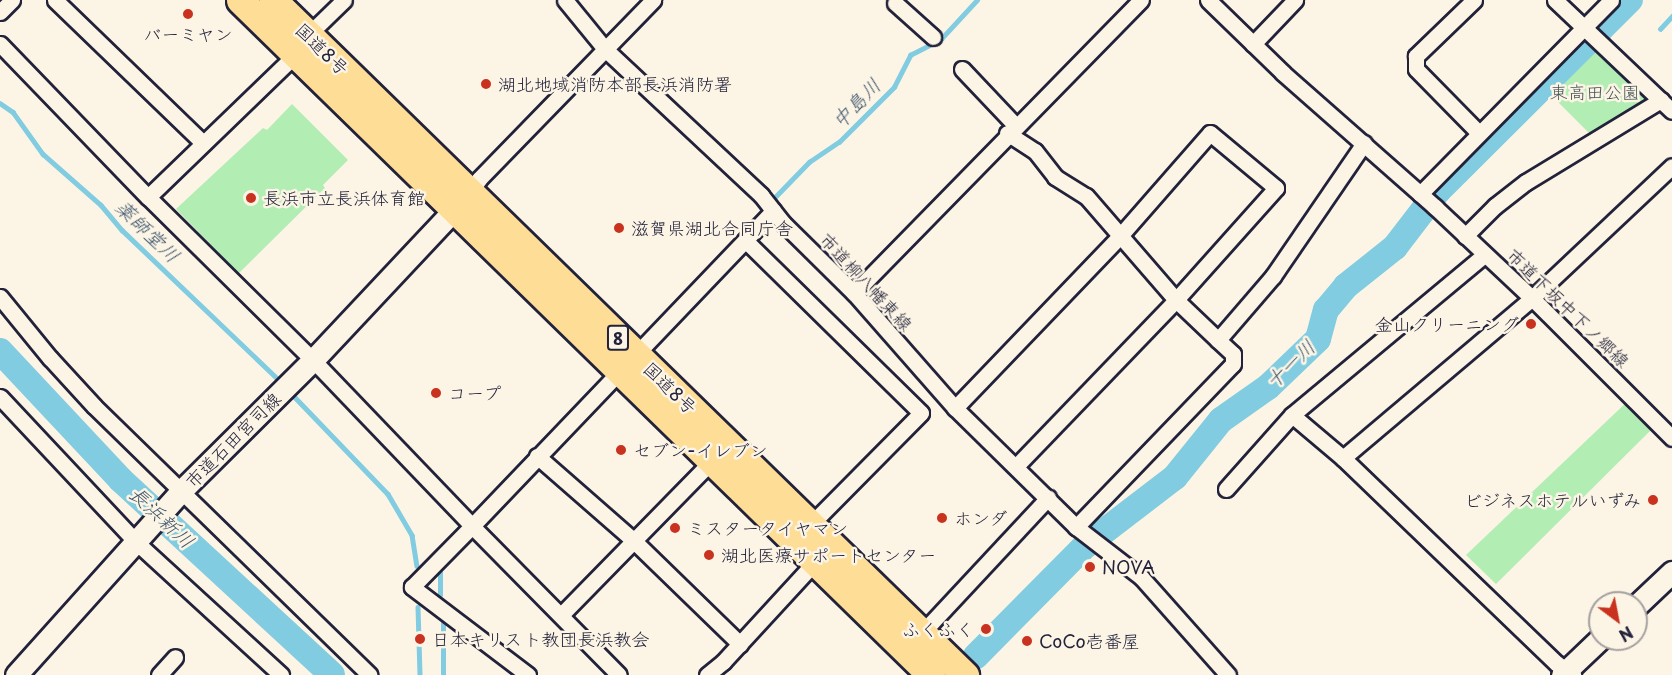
<!DOCTYPE html>
<html>
<head>
<meta charset="utf-8">
<style>
	body { margin:0 }
	#map { position:relative; width:1672px; height:675px; overflow:hidden; background:#fcf5e5; font-family:"Playpen Sans","Klee One",sans-serif }
	div>[style] { position:absolute }
	.green>* { inset:0; background:#b2edb3 }
	.stream>* { height:4.5px; margin:-2.25px; padding:0 2.25px; transform-origin:2.25px; border-radius:2.25px; background:#81cce1 }
	.river>* { height:26px; margin:-13px; padding:0 13px; transform-origin:13px; border-radius:13px; background:#81cce1 }
	.roads { filter:drop-shadow(2px 0 #22223b) drop-shadow(-2px 0 #22223b) drop-shadow(0 2px #22223b) drop-shadow(0 -2px #22223b) }
	.street>* { height:15px; margin:-7.5px; padding:0 7.5px; transform-origin:7.5px; border-radius:7.5px; background:#fcf5e5 }
	.secondary>* { height:21px; margin:-10.5px; padding:0 10.5px; transform-origin:10.5px; border-radius:10.5px; background:#fcf5e5 }
	.highway>* { height:27px; margin:-13.5px; padding:0 13.5px; transform-origin:13.5px; border-radius:13.5px; background:#fedd96 }
	.dots>* { width:16px; height:16px; translate:-50% -50%; box-sizing:border-box; border:3px solid #fcf5e5; border-radius:50% }
	span { translate:-50% -50%; white-space:nowrap; text-align:center; line-height:1.15; -webkit-text-stroke:5px #fcf5e5; paint-order:stroke }
	.shield-label span { padding:2px 4px; background:#fcf5e5; border:2px solid; border-radius:4px; -webkit-text-stroke-width:0 }
	.shield-label { font-size:16px; color:#22223b; font-weight:700 }
	.poi-label { font-size:18px; color:#22223b }
	.left { translate:0 -50%; text-align:left }
	.right { translate:-100% -50%; text-align:right }
	.street-label { font-size:18px; color:#22223b }
	.park-label { font-size:18px; color:#465559 }
	.water-label { font-size:20px; color:#3e556d; font-style:italic }
	.north { position:absolute; left:1588px; top:591px; width:60px; height:60px; box-sizing:border-box; background:#fcf5e5; border:2px solid #a5a1a1; border-radius:50%; rotate:148deg; font-size:16px; font-weight:700; line-height:24px; text-align:center; color:#22223b }
	.north::after { content:''; display:block; margin:auto; width:21px; height:27px; background:#c8321e; clip-path:polygon(50% 0,100% 100%,50% 72%,0 100%) }
</style>
</head>
<body>
<div id="map">
	<div class="green">
		<div style="clip-path:polygon(1591px 46px,1649px 99px,1589px 133px,1546px 90px)"></div>
		<div style="clip-path:polygon(292px 104px,348px 160px,323px 185px,325px 188px,239px 273px,176px 209px,263px 128px,267px 130px)"></div>
		<div style="clip-path:polygon(1630px 399px,1654px 427px,1496px 584px,1466px 555px)"></div>
	</div>
	<div class="stream">
		<div style="left:1660px;top:29px;width:18px;rotate:-47deg"></div>
		<div style="left:0;top:103px;width:16px;rotate:35deg"></div>
		<div style="left:13px;top:112px;width:52px;rotate:54.5deg"></div>
		<div style="left:43px;top:154px;width:77px;rotate:41.3deg"></div>
		<div style="left:101px;top:205px;width:33px;rotate:50deg"></div>
		<div style="left:122px;top:230px;width:216px;rotate:43.7deg"></div>
		<div style="left:775px;top:197px;width:49px;rotate:-45.8deg"></div>
		<div style="left:809px;top:162px;width:36px;rotate:-34deg"></div>
		<div style="left:839px;top:142px;width:78px;rotate:-45deg"></div>
		<div style="left:894px;top:87px;width:36px;rotate:-63deg"></div>
		<div style="left:910px;top:55px;width:35px;rotate:-27deg"></div>
		<div style="left:941px;top:39px;width:53px;rotate:-47.3deg"></div>
		<div style="left:291px;top:393px;width:140px;rotate:46.2deg"></div>
		<div style="left:388px;top:494px;width:48px;rotate:59.7deg"></div>
		<div style="left:412px;top:535px;width:31px;rotate:81deg"></div>
		<div style="left:440px;top:595px;width:23px;rotate:-90deg"></div>
		<div style="left:418px;top:607px;width:68px;rotate:88.3deg"></div>
		<div style="left:443px;top:675px;width:54px;rotate:-90deg"></div>
	</div>
	<div class="river">
		<div style="left:0;top:351px;width:177px;rotate:46.8deg"></div>
		<div style="left:121px;top:480px;width:287px;rotate:42.7deg"></div>
		<div style="left:976px;top:656px;width:155px;rotate:-45.3deg"></div>
		<div style="left:1085px;top:546px;width:113px;rotate:-37.5deg"></div>
		<div style="left:1175px;top:477px;width:73px;rotate:-51.1deg"></div>
		<div style="left:1221px;top:420px;width:57px;rotate:-35.1deg"></div>
		<div style="left:1268px;top:387px;width:69px;rotate:-43.8deg"></div>
		<div style="left:1318px;top:339px;width:30px;rotate:-75deg"></div>
		<div style="left:1326px;top:310px;width:31px;rotate:-50deg"></div>
		<div style="left:1346px;top:286px;width:63px;rotate:-38.5deg"></div>
		<div style="left:1395px;top:247px;width:71px;rotate:-52.5deg"></div>
		<div style="left:1438px;top:191px;width:271px;rotate:-44.9deg"></div>
	</div>
	<div class="roads">
		<div class="street">
			<div style="left:55px;top:0;width:206px;rotate:44deg"></div>
			<div style="left:565px;top:0;width:63px;rotate:50.8deg"></div>
			<div style="left:605px;top:49px;width:214px;rotate:43.1deg"></div>
			<div style="left:761px;top:195px;width:37px;rotate:52deg"></div>
			<div style="left:784px;top:224px;width:98px;rotate:44.6deg"></div>
			<div style="left:854px;top:293px;width:153px;rotate:48.7deg"></div>
			<div style="left:955px;top:408px;width:170px;rotate:44.5deg"></div>
			<div style="left:1076px;top:527px;width:82px;rotate:37.6deg"></div>
			<div style="left:1141px;top:577px;width:131px;rotate:48.4deg"></div>
			<div style="left:1208px;top:0;width:105px;rotate:44.2deg"></div>
			<div style="left:1283px;top:73px;width:203px;rotate:41.4deg"></div>
			<div style="left:1435px;top:207px;width:133px;rotate:43.2deg"></div>
			<div style="left:1532px;top:298px;width:198px;rotate:45deg"></div>
			<div style="left:1474px;top:0;width:81px;rotate:136deg"></div>
			<div style="left:1416px;top:56px;width:13px;rotate:90deg"></div>
			<div style="left:1416px;top:69px;width:88px;rotate:45.5deg"></div>
			<div style="left:1555px;top:0;width:161px;rotate:43.5deg"></div>
			<div style="left:895px;top:3px;width:51px;rotate:41.8deg"></div>
			<div style="left:0;top:12px;width:17px;rotate:-45deg"></div>
			<div style="left:308px;top:35px;width:50px;rotate:-44.2deg"></div>
			<div style="left:0;top:44px;width:213px;rotate:46deg"></div>
			<div style="left:148px;top:197px;width:232px;rotate:44.7deg"></div>
			<div style="left:313px;top:360px;width:230px;rotate:46.2deg"></div>
			<div style="left:472px;top:526px;width:436px;rotate:-46.3deg"></div>
			<div style="left:1253px;top:44px;width:61px;rotate:-46.3deg"></div>
			<div style="left:962px;top:69px;width:77px;rotate:46.6deg"></div>
			<div style="left:1007px;top:133px;width:33px;rotate:33deg"></div>
			<div style="left:1035px;top:151px;width:33px;rotate:52deg"></div>
			<div style="left:1055px;top:177px;width:36px;rotate:32deg"></div>
			<div style="left:1086px;top:196px;width:138px;rotate:49.1deg"></div>
			<div style="left:1176px;top:300px;width:58px;rotate:43.6deg"></div>
			<div style="left:1420px;top:194px;width:272px;rotate:-45.4deg"></div>
			<div style="left:148px;top:197px;width:206px;rotate:-44deg"></div>
			<div style="left:467px;top:197px;width:22px;rotate:-56deg"></div>
			<div style="left:479px;top:179px;width:250px;rotate:-45.8deg"></div>
			<div style="left:1465px;top:236px;width:42px;rotate:-45deg"></div>
			<div style="left:1495px;top:206px;width:39px;rotate:-38deg"></div>
			<div style="left:1526px;top:182px;width:158px;rotate:-31.3deg"></div>
			<div style="left:746px;top:241px;width:245px;rotate:44.5deg"></div>
			<div style="left:921px;top:413px;width:156px;rotate:134.7deg"></div>
			<div style="left:854px;top:293px;width:410px;rotate:-45.6deg"></div>
			<div style="left:0;top:297px;width:79px;rotate:50.7deg"></div>
			<div style="left:50px;top:358px;width:65px;rotate:47.5deg"></div>
			<div style="left:94px;top:406px;width:385px;rotate:44.3deg"></div>
			<div style="left:0;top:397px;width:199px;rotate:46.8deg"></div>
			<div style="left:136px;top:542px;width:197px;rotate:42.5deg"></div>
			<div style="left:955px;top:408px;width:237px;rotate:-46.2deg"></div>
			<div style="left:1119px;top:237px;width:138px;rotate:-48.8deg"></div>
			<div style="left:1210px;top:133px;width:86px;rotate:39.8deg"></div>
			<div style="left:1276px;top:188px;width:150px;rotate:131.8deg"></div>
			<div style="left:1176px;top:300px;width:231px;rotate:133.9deg"></div>
			<div style="left:1292px;top:415px;width:250px;rotate:-39.8deg"></div>
			<div style="left:537px;top:456px;width:129px;rotate:41.2deg"></div>
			<div style="left:634px;top:541px;width:148px;rotate:44.2deg"></div>
			<div style="left:1343px;top:458px;width:296px;rotate:43.9deg"></div>
			<div style="left:1556px;top:663px;width:21px;rotate:35deg"></div>
			<div style="left:1226px;top:489px;width:99px;rotate:-48.3deg"></div>
			<div style="left:1292px;top:415px;width:67px;rotate:40.1deg"></div>
			<div style="left:1343px;top:458px;width:248px;rotate:-40.2deg"></div>
			<div style="left:1532px;top:298px;width:192px;rotate:-43.3deg"></div>
			<div style="left:1076px;top:527px;width:226px;rotate:-46.1deg"></div>
			<div style="left:1233px;top:364px;width:10px;rotate:-90deg"></div>
			<div style="left:1233px;top:354px;width:21px;rotate:-137deg"></div>
			<div style="left:1218px;top:340px;width:84px;rotate:-49.3deg"></div>
			<div style="left:1273px;top:276px;width:161px;rotate:-55.6deg"></div>
			<div style="left:562px;top:614px;width:214px;rotate:-45.6deg"></div>
			<div style="left:922px;top:633px;width:185px;rotate:-47deg"></div>
			<div style="left:159px;top:675px;width:24px;rotate:-48deg"></div>
			<div style="left:528px;top:675px;width:146px;rotate:-142.8deg"></div>
			<div style="left:412px;top:587px;width:86px;rotate:-45.5deg"></div>
			<div style="left:472px;top:526px;width:209px;rotate:45.4deg"></div>
			<div style="left:707px;top:675px;width:21px;rotate:-39deg"></div>
			<div style="left:723px;top:662px;width:136px;rotate:-47.4deg"></div>
		</div>
		<div class="secondary">
			<div style="left:1636px;top:606px;width:50px;rotate:-43.4deg"></div>
			<div style="left:16px;top:675px;width:246px;rotate:-48.1deg"></div>
			<div style="left:180px;top:492px;width:187px;rotate:-44.8deg"></div>
			<div style="left:313px;top:360px;width:206px;rotate:-46.8deg"></div>
			<div style="left:1562px;top:675px;width:52px;rotate:-43.5deg"></div>
		</div>
		<div class="highway">
			<div style="left:240px;top:0;width:966px;rotate:44.33deg"></div>
			<div style="left:273px;top:0;width:967px;rotate:44.29deg"></div>
		</div>
	</div>
	<div class="dots">
		<div style="left:188px;top:14px;background:#c8321e"></div>
		<div style="left:486px;top:84px;background:#c8321e"></div>
		<div style="left:251px;top:198px;background:#c8321e"></div>
		<div style="left:619px;top:228px;background:#c8321e"></div>
		<div style="left:1531px;top:324px;background:#c8321e"></div>
		<div style="left:436px;top:393px;background:#c8321e"></div>
		<div style="left:621px;top:450px;background:#c8321e"></div>
		<div style="left:1653px;top:500px;background:#c8321e"></div>
		<div style="left:942px;top:518px;background:#c8321e"></div>
		<div style="left:675px;top:528px;background:#c8321e"></div>
		<div style="left:709px;top:555px;background:#c8321e"></div>
		<div style="left:1090px;top:567px;background:#c8321e"></div>
		<div style="left:986px;top:629px;background:#c8321e"></div>
		<div style="left:420px;top:639px;background:#c8321e"></div>
		<div style="left:1027px;top:641px;background:#c8321e"></div>
	</div>
	<div class="shield-label">
		<span style="left:618px;top:338px">8</span>
	</div>
	<div class="poi-label">
		<span style="left:188px;top:34px">バーミヤン</span>
		<span class="left" style="left:498px;top:84px">湖北地域消防本部長浜消防署</span>
		<span class="left" style="left:263px;top:198px">長浜市立長浜体育館</span>
		<span class="left" style="left:631px;top:228px">滋賀県湖北合同庁舎</span>
		<span class="right" style="left:1519px;top:324px">金山クリーニング</span>
		<span class="left" style="left:448px;top:393px">コープ</span>
		<span class="left" style="left:633px;top:450px">セブン-イレブン</span>
		<span class="right" style="left:1641px;top:500px">ビジネスホテルいずみ</span>
		<span class="left" style="left:954px;top:518px">ホンダ</span>
		<span class="left" style="left:687px;top:528px">ミスタータイヤマン</span>
		<span class="left" style="left:721px;top:555px">湖北医療サポートセンター</span>
		<span class="left" style="left:1102px;top:567px">NOVA</span>
		<span class="right" style="left:974px;top:629px">ふくふく</span>
		<span class="left" style="left:432px;top:639px">日本キリスト教団長浜教会</span>
		<span class="left" style="left:1039px;top:641px">CoCo壱番屋</span>
	</div>
	<div class="street-label">
		<span style="left:322px;top:49px;rotate:44deg">国道8号</span>
		<span style="left:866px;top:282px;rotate:47deg">市道柳八幡東線</span>
		<span style="left:1568px;top:308px;rotate:44deg">市道下坂中下ノ郷線</span>
		<span style="left:670px;top:388px;rotate:44deg">国道8号</span>
		<span style="left:233px;top:440px;rotate:-45deg">市道石田宮司線</span>
	</div>
	<div class="park-label">
		<span style="left:1595px;top:92px">東高田公園</span>
	</div>
	<div class="water-label">
		<span style="left:856px;top:103px;rotate:-46deg">中島川</span>
		<span style="left:148px;top:231px;rotate:44deg">薬師堂川</span>
		<span style="left:1290px;top:364px;rotate:-44deg">十一川</span>
		<span style="left:162px;top:517px;rotate:43deg">長浜新川</span>
	</div>
	<div class="north">N</div>
</div>
</body>
</html>
